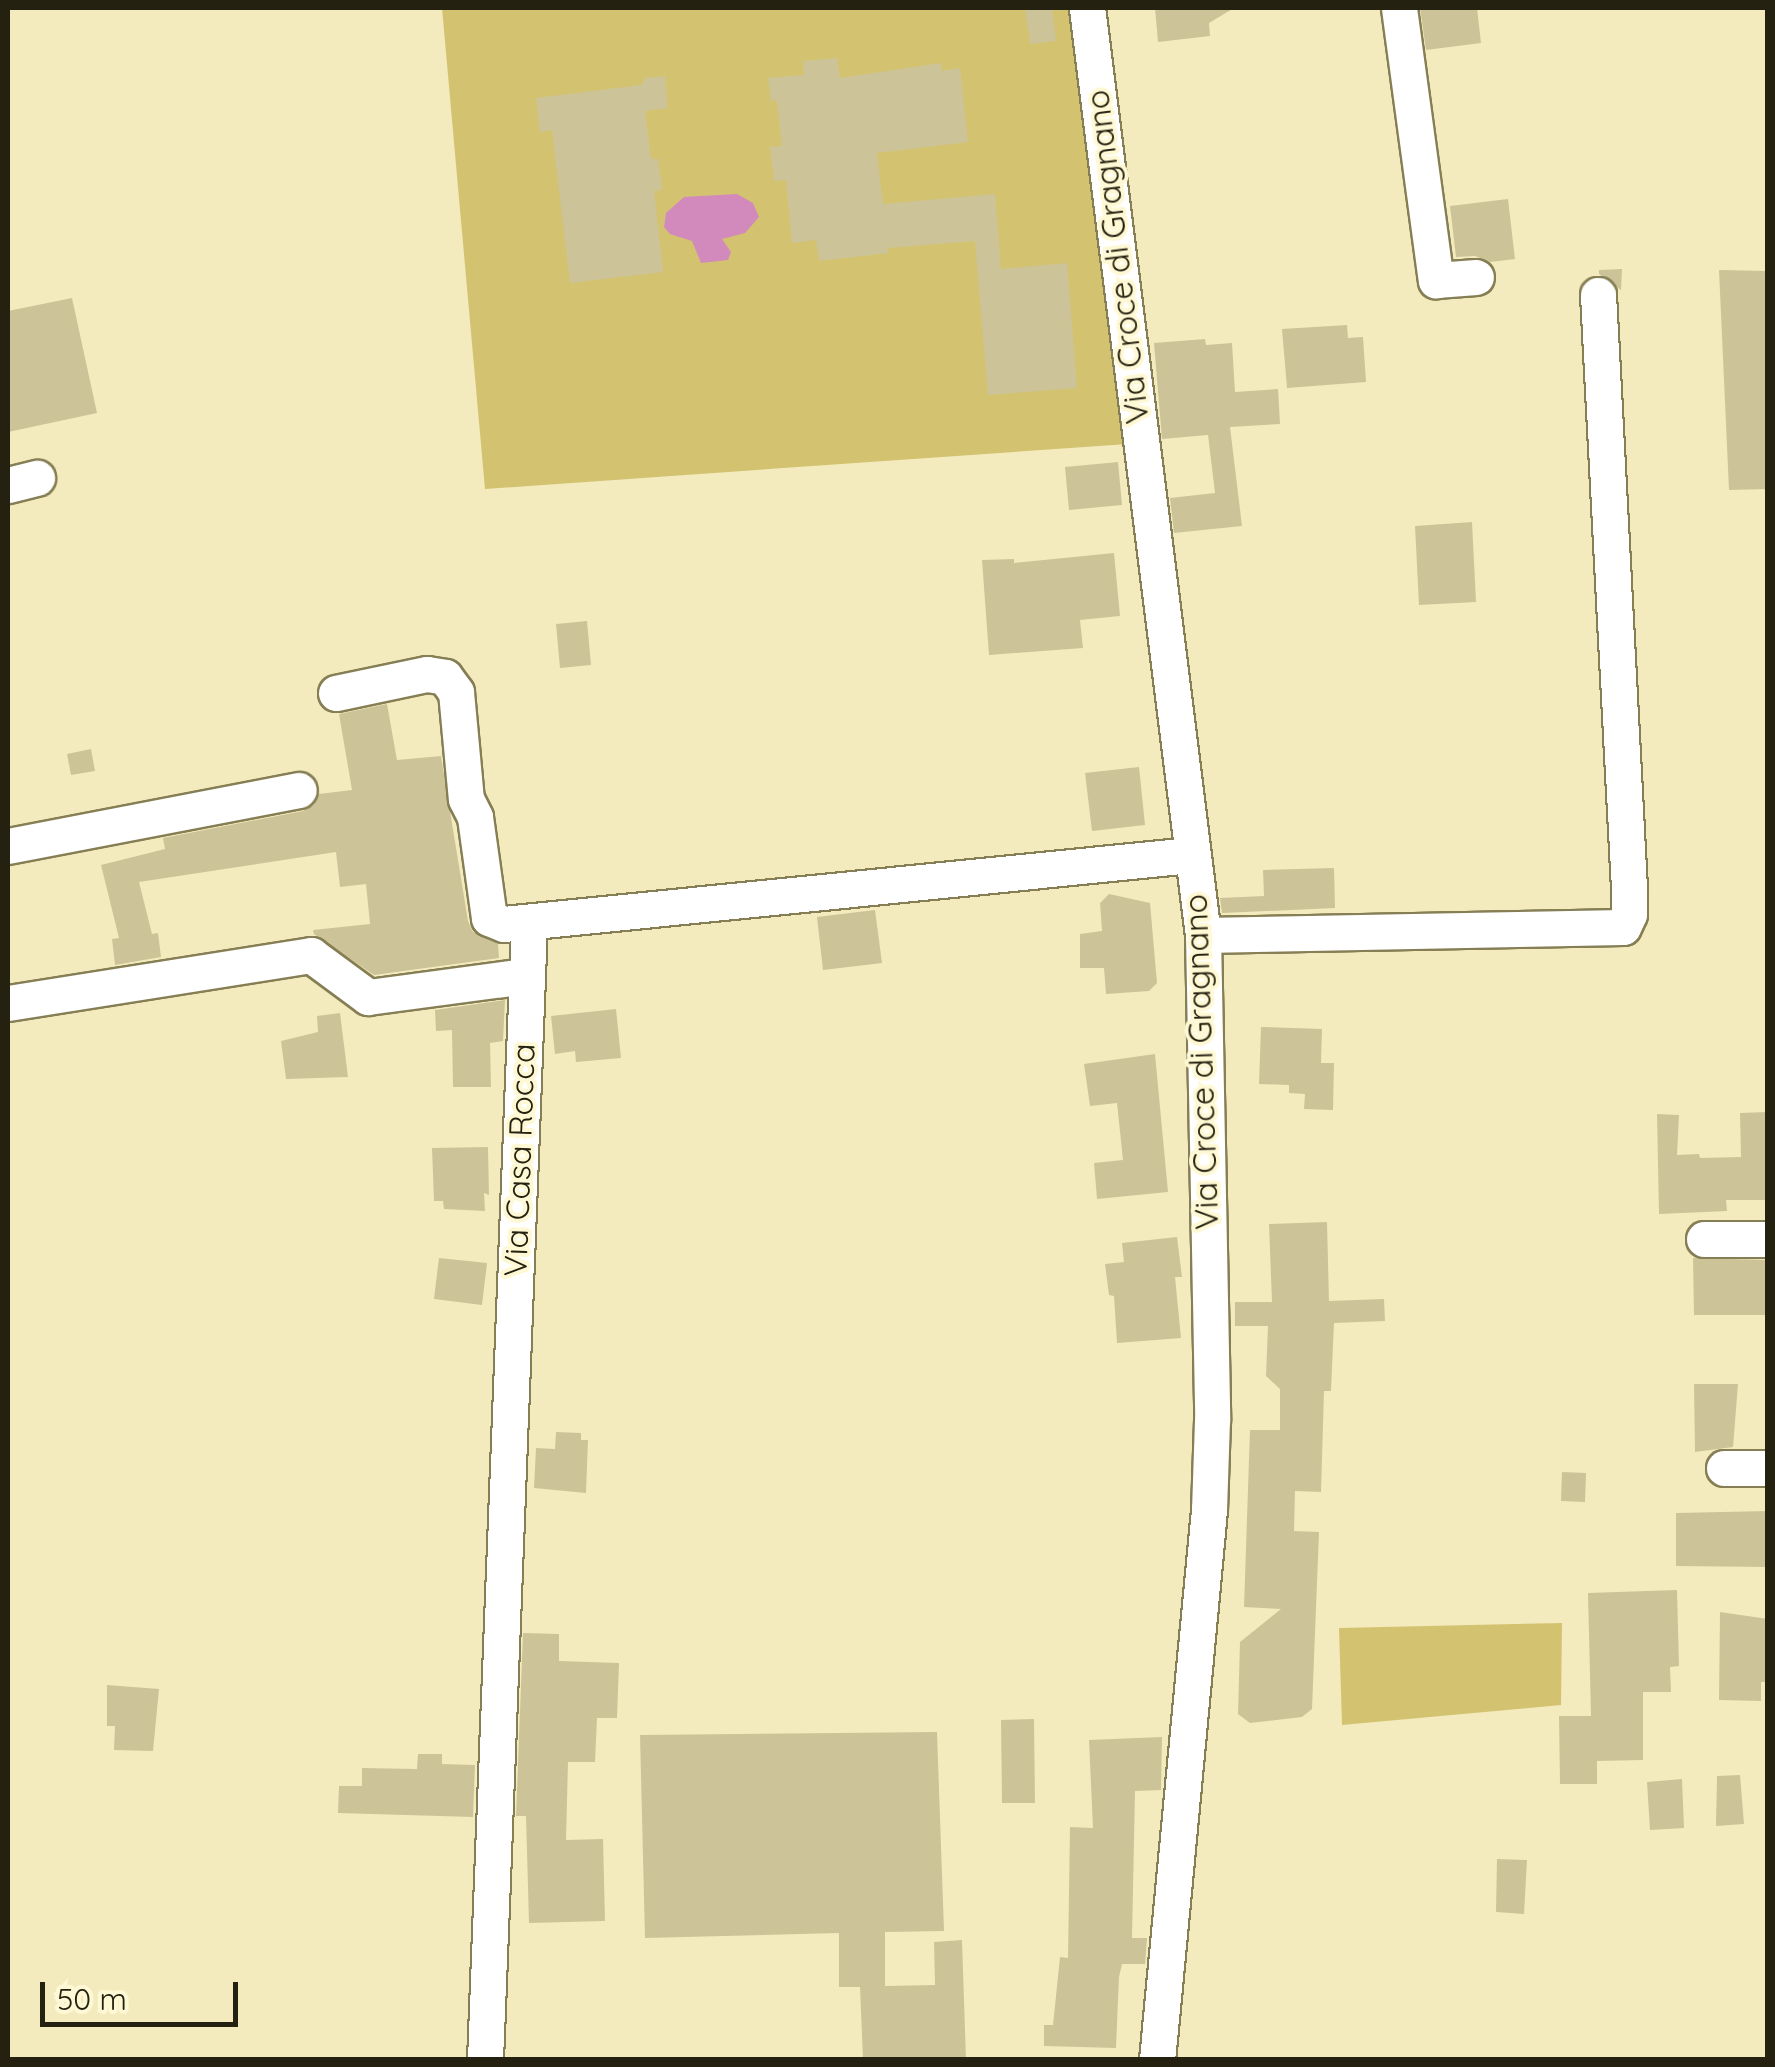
<!DOCTYPE html>
<html>
<head>
<meta charset="utf-8">
<style>
	body { margin:0 }
	#map { position:relative; width:1775px; height:2067px; overflow:hidden; background:#f3ebbe; font-family:Quicksand,sans-serif }
	div>[style] { position:absolute }
	.green>* { inset:0; background:#d3c371 }
	.water>* { inset:0; background:#d289bc }
	.building>* { inset:0; background:#ccc498 }
	.roads { filter:drop-shadow(2px 0 #867e54) drop-shadow(-2px 0 #867e54) drop-shadow(0 2px #867e54) drop-shadow(0 -2px #867e54) }
	.minor>* { height:35px; margin:-17.5px; padding:0 17.5px; transform-origin:17.5px; border-radius:17.5px; background:#fff }
	span { translate:-50% -50%; white-space:nowrap; text-align:center; line-height:1.15; -webkit-text-stroke:8px #fff8d4; paint-order:stroke }
	.street-label { font-size:32px; color:#242110 }
	.frame { position:absolute; inset:0; border:10px solid #242110; pointer-events:none }
	.scale { position:absolute; left:40px; top:1982px; width:198px; height:45px; box-sizing:border-box; border:5px solid #242110; border-top:0; padding-left:12px; font-size:30px; line-height:35px; white-space:nowrap; color:#242110; -webkit-text-stroke:8px #fff8d4; paint-order:stroke }
</style>
</head>
<body>
<div id="map">
	<div class="green">
		<div style="clip-path:polygon(442px 8px,1070px 8px,1128px 444px,485px 489px)"></div>
		<div style="clip-path:polygon(1562px 1623px,1561px 1705px,1342px 1725px,1339px 1628px)"></div>
	</div>
	<div class="water">
		<div style="clip-path:polygon(737px 194px,753px 203px,759px 217px,745px 233px,722px 239px,731px 252px,728px 260px,701px 263px,692px 241px,670px 234px,664px 227px,666px 213px,684px 197px)"></div>
	</div>
	<div class="building">
		<div style="clip-path:polygon(1025px 8px,1052px 8px,1056px 41px,1030px 44px)"></div>
		<div style="clip-path:polygon(1155px 8px,1234px 8px,1209px 23px,1210px 36px,1158px 42px)"></div>
		<div style="clip-path:polygon(1420px 8px,1477px 8px,1481px 43px,1426px 50px)"></div>
		<div style="clip-path:polygon(837px 58px,840px 78px,941px 63px,942px 71px,960px 68px,968px 142px,877px 153px,883px 204px,995px 194px,1001px 269px,1067px 263px,1077px 388px,988px 395px,975px 241px,888px 248px,888px 253px,819px 261px,816px 240px,792px 243px,786px 180px,774px 181px,770px 147px,782px 146px,777px 101px,771px 101px,768px 78px,804px 75px,803px 61px)"></div>
		<div style="clip-path:polygon(665px 76px,668px 108px,645px 111px,651px 159px,658px 159px,662px 190px,654px 191px,663px 272px,570px 283px,552px 130px,540px 132px,536px 98px,642px 85px,645px 78px)"></div>
		<div style="clip-path:polygon(1508px 199px,1515px 259px,1490px 262px,1475px 256px,1456px 257px,1450px 206px)"></div>
		<div style="clip-path:polygon(1622px 269px,1621px 290px,1599px 274px,1599px 270px)"></div>
		<div style="clip-path:polygon(1719px 270px,1768px 271px,1768px 489px,1729px 490px)"></div>
		<div style="clip-path:polygon(72px 298px,97px 413px,8px 432px,8px 311px)"></div>
		<div style="clip-path:polygon(1347px 325px,1348px 338px,1363px 337px,1366px 382px,1287px 388px,1282px 329px)"></div>
		<div style="clip-path:polygon(1205px 339px,1206px 345px,1232px 343px,1235px 392px,1278px 389px,1280px 424px,1230px 427px,1242px 526px,1174px 533px,1170px 498px,1215px 493px,1208px 435px,1162px 439px,1154px 343px)"></div>
		<div style="clip-path:polygon(1118px 462px,1122px 505px,1069px 510px,1065px 467px)"></div>
		<div style="clip-path:polygon(1472px 522px,1476px 602px,1419px 605px,1415px 526px)"></div>
		<div style="clip-path:polygon(1114px 553px,1120px 616px,1080px 620px,1083px 648px,989px 655px,982px 560px,1014px 559px,1014px 563px)"></div>
		<div style="clip-path:polygon(587px 621px,591px 665px,560px 668px,556px 624px)"></div>
		<div style="clip-path:polygon(387px 704px,397px 760px,441px 756px,468px 921px,473px 932px,498px 944px,499px 958px,374px 975px,314px 934px,313px 930px,370px 924px,366px 884px,340px 887px,336px 852px,139px 882px,152px 934px,158px 933px,161px 957px,115px 965px,112px 939px,119px 938px,101px 865px,165px 849px,163px 838px,303px 811px,314px 805px,319px 794px,352px 790px,339px 714px)"></div>
		<div style="clip-path:polygon(91px 749px,95px 771px,71px 775px,67px 754px)"></div>
		<div style="clip-path:polygon(1139px 767px,1145px 825px,1092px 831px,1085px 773px)"></div>
		<div style="clip-path:polygon(1334px 868px,1335px 908px,1222px 913px,1220px 898px,1264px 896px,1263px 870px)"></div>
		<div style="clip-path:polygon(1109px 894px,1150px 903px,1157px 983px,1149px 991px,1106px 994px,1104px 968px,1080px 968px,1080px 934px,1102px 931px,1100px 903px)"></div>
		<div style="clip-path:polygon(875px 910px,882px 963px,823px 970px,817px 917px)"></div>
		<div style="clip-path:polygon(505px 1000px,503px 1041px,490px 1043px,491px 1087px,453px 1087px,452px 1030px,436px 1031px,435px 1010px)"></div>
		<div style="clip-path:polygon(616px 1009px,621px 1058px,576px 1062px,575px 1051px,555px 1054px,551px 1016px)"></div>
		<div style="clip-path:polygon(340px 1013px,348px 1077px,286px 1079px,281px 1041px,318px 1032px,317px 1016px)"></div>
		<div style="clip-path:polygon(1261px 1027px,1322px 1029px,1321px 1063px,1334px 1063px,1333px 1110px,1304px 1109px,1305px 1094px,1289px 1093px,1289px 1085px,1259px 1084px)"></div>
		<div style="clip-path:polygon(1155px 1054px,1168px 1192px,1097px 1199px,1094px 1163px,1123px 1160px,1117px 1103px,1090px 1106px,1084px 1064px)"></div>
		<div style="clip-path:polygon(1768px 1112px,1768px 1200px,1726px 1200px,1727px 1211px,1659px 1214px,1657px 1114px,1679px 1115px,1677px 1155px,1699px 1154px,1700px 1158px,1741px 1157px,1740px 1113px)"></div>
		<div style="clip-path:polygon(488px 1147px,489px 1195px,484px 1193px,485px 1211px,444px 1209px,443px 1201px,434px 1201px,432px 1148px)"></div>
		<div style="clip-path:polygon(1327px 1222px,1329px 1301px,1384px 1299px,1385px 1321px,1334px 1323px,1331px 1391px,1324px 1391px,1321px 1492px,1295px 1491px,1294px 1531px,1319px 1532px,1312px 1709px,1302px 1717px,1250px 1723px,1238px 1714px,1240px 1642px,1281px 1609px,1244px 1607px,1250px 1430px,1280px 1430px,1280px 1389px,1266px 1376px,1268px 1326px,1235px 1326px,1235px 1302px,1272px 1302px,1269px 1224px)"></div>
		<div style="clip-path:polygon(1177px 1237px,1182px 1277px,1175px 1277px,1181px 1338px,1117px 1343px,1114px 1296px,1109px 1295px,1105px 1264px,1124px 1262px,1122px 1243px)"></div>
		<div style="clip-path:polygon(439px 1258px,487px 1263px,482px 1305px,434px 1299px)"></div>
		<div style="clip-path:polygon(1693px 1258px,1768px 1260px,1768px 1315px,1694px 1315px)"></div>
		<div style="clip-path:polygon(1694px 1384px,1738px 1384px,1733px 1447px,1695px 1452px)"></div>
		<div style="clip-path:polygon(556px 1432px,581px 1433px,581px 1440px,588px 1440px,586px 1493px,534px 1488px,536px 1448px,555px 1449px)"></div>
		<div style="clip-path:polygon(1562px 1472px,1586px 1473px,1585px 1502px,1561px 1501px)"></div>
		<div style="clip-path:polygon(1768px 1511px,1768px 1567px,1676px 1566px,1676px 1513px)"></div>
		<div style="clip-path:polygon(1677px 1590px,1679px 1666px,1670px 1667px,1671px 1692px,1643px 1692px,1643px 1760px,1597px 1761px,1597px 1784px,1560px 1784px,1559px 1716px,1591px 1716px,1588px 1593px)"></div>
		<div style="clip-path:polygon(1720px 1612px,1768px 1619px,1768px 1682px,1761px 1682px,1761px 1701px,1719px 1700px)"></div>
		<div style="clip-path:polygon(523px 1633px,559px 1634px,559px 1661px,619px 1663px,617px 1718px,597px 1718px,595px 1762px,568px 1762px,566px 1840px,603px 1839px,605px 1921px,529px 1923px,526px 1816px,516px 1816px)"></div>
		<div style="clip-path:polygon(107px 1685px,159px 1689px,153px 1751px,114px 1750px,115px 1726px,107px 1726px)"></div>
		<div style="clip-path:polygon(1034px 1719px,1035px 1803px,1002px 1803px,1001px 1720px)"></div>
		<div style="clip-path:polygon(937px 1732px,944px 1931px,885px 1932px,885px 1986px,935px 1985px,934px 1942px,962px 1940px,966px 2060px,863px 2060px,860px 1987px,839px 1987px,839px 1933px,645px 1938px,640px 1735px)"></div>
		<div style="clip-path:polygon(1162px 1737px,1161px 1790px,1135px 1791px,1132px 1938px,1147px 1938px,1145px 1964px,1122px 1964px,1119px 1977px,1116px 2048px,1044px 2046px,1044px 2025px,1053px 2025px,1060px 1957px,1068px 1958px,1070px 1827px,1093px 1828px,1089px 1740px)"></div>
		<div style="clip-path:polygon(418px 1754px,442px 1754px,442px 1764px,475px 1765px,473px 1817px,338px 1813px,339px 1786px,362px 1786px,362px 1768px,417px 1769px)"></div>
		<div style="clip-path:polygon(1740px 1775px,1744px 1824px,1716px 1826px,1717px 1776px)"></div>
		<div style="clip-path:polygon(1682px 1779px,1684px 1828px,1650px 1830px,1647px 1782px)"></div>
		<div style="clip-path:polygon(1497px 1859px,1527px 1860px,1524px 1914px,1496px 1912px)"></div>
	</div>
	<div class="roads">
		<div class="minor">
			<div style="left:1087px;top:8px;width:934px;rotate:82.87deg"></div>
			<div style="left:1203px;top:935px;width:485px;rotate:88.9deg"></div>
			<div style="left:1212px;top:1420px;width:90px;rotate:91.9deg"></div>
			<div style="left:1209px;top:1510px;width:552px;rotate:95.4deg"></div>
			<div style="left:1399px;top:8px;width:275px;rotate:82.3deg"></div>
			<div style="left:1436px;top:280px;width:40px;rotate:-4.3deg"></div>
			<div style="left:8px;top:485px;width:30px;rotate:-14deg"></div>
			<div style="left:336px;top:693px;width:93px;rotate:-11.8deg"></div>
			<div style="left:427px;top:674px;width:18px;rotate:9deg"></div>
			<div style="left:445px;top:677px;width:19px;rotate:54deg"></div>
			<div style="left:456px;top:692px;width:107px;rotate:84.7deg"></div>
			<div style="left:466px;top:799px;width:20px;rotate:63deg"></div>
			<div style="left:475px;top:817px;width:102px;rotate:82.1deg"></div>
			<div style="left:489px;top:918px;width:16px;rotate:22deg"></div>
			<div style="left:504px;top:924px;width:689px;rotate:-5.74deg"></div>
			<div style="left:8px;top:846px;width:296px;rotate:-10.9deg"></div>
			<div style="left:1203px;top:935px;width:420px;rotate:-1.1deg"></div>
			<div style="left:1623px;top:927px;width:14px;rotate:-65deg"></div>
			<div style="left:1629px;top:914px;width:26px;rotate:-90deg"></div>
			<div style="left:1629px;top:888px;width:594px;rotate:-92.99deg"></div>
			<div style="left:8px;top:1003px;width:307px;rotate:-9deg"></div>
			<div style="left:311px;top:955px;width:71px;rotate:36.4deg"></div>
			<div style="left:368px;top:997px;width:159px;rotate:-7.6deg"></div>
			<div style="left:1704px;top:1239px;width:64px"></div>
			<div style="left:1724px;top:1468px;width:44px"></div>
			<div style="left:485px;top:2060px;width:1137px;rotate:-87.78deg"></div>
		</div>
	</div>
	<div class="street-label">
		<span style="left:1117px;top:257px;rotate:-97deg">Via Croce di Gragnano</span>
		<span style="left:1201px;top:1062px;rotate:-92deg">Via Croce di Gragnano</span>
		<span style="left:519px;top:1160px;rotate:-88deg">Via Casa Rocca</span>
	</div>
	<div class="frame"></div>
	<div class="scale">50 m</div>
</div>
</body>
</html>
